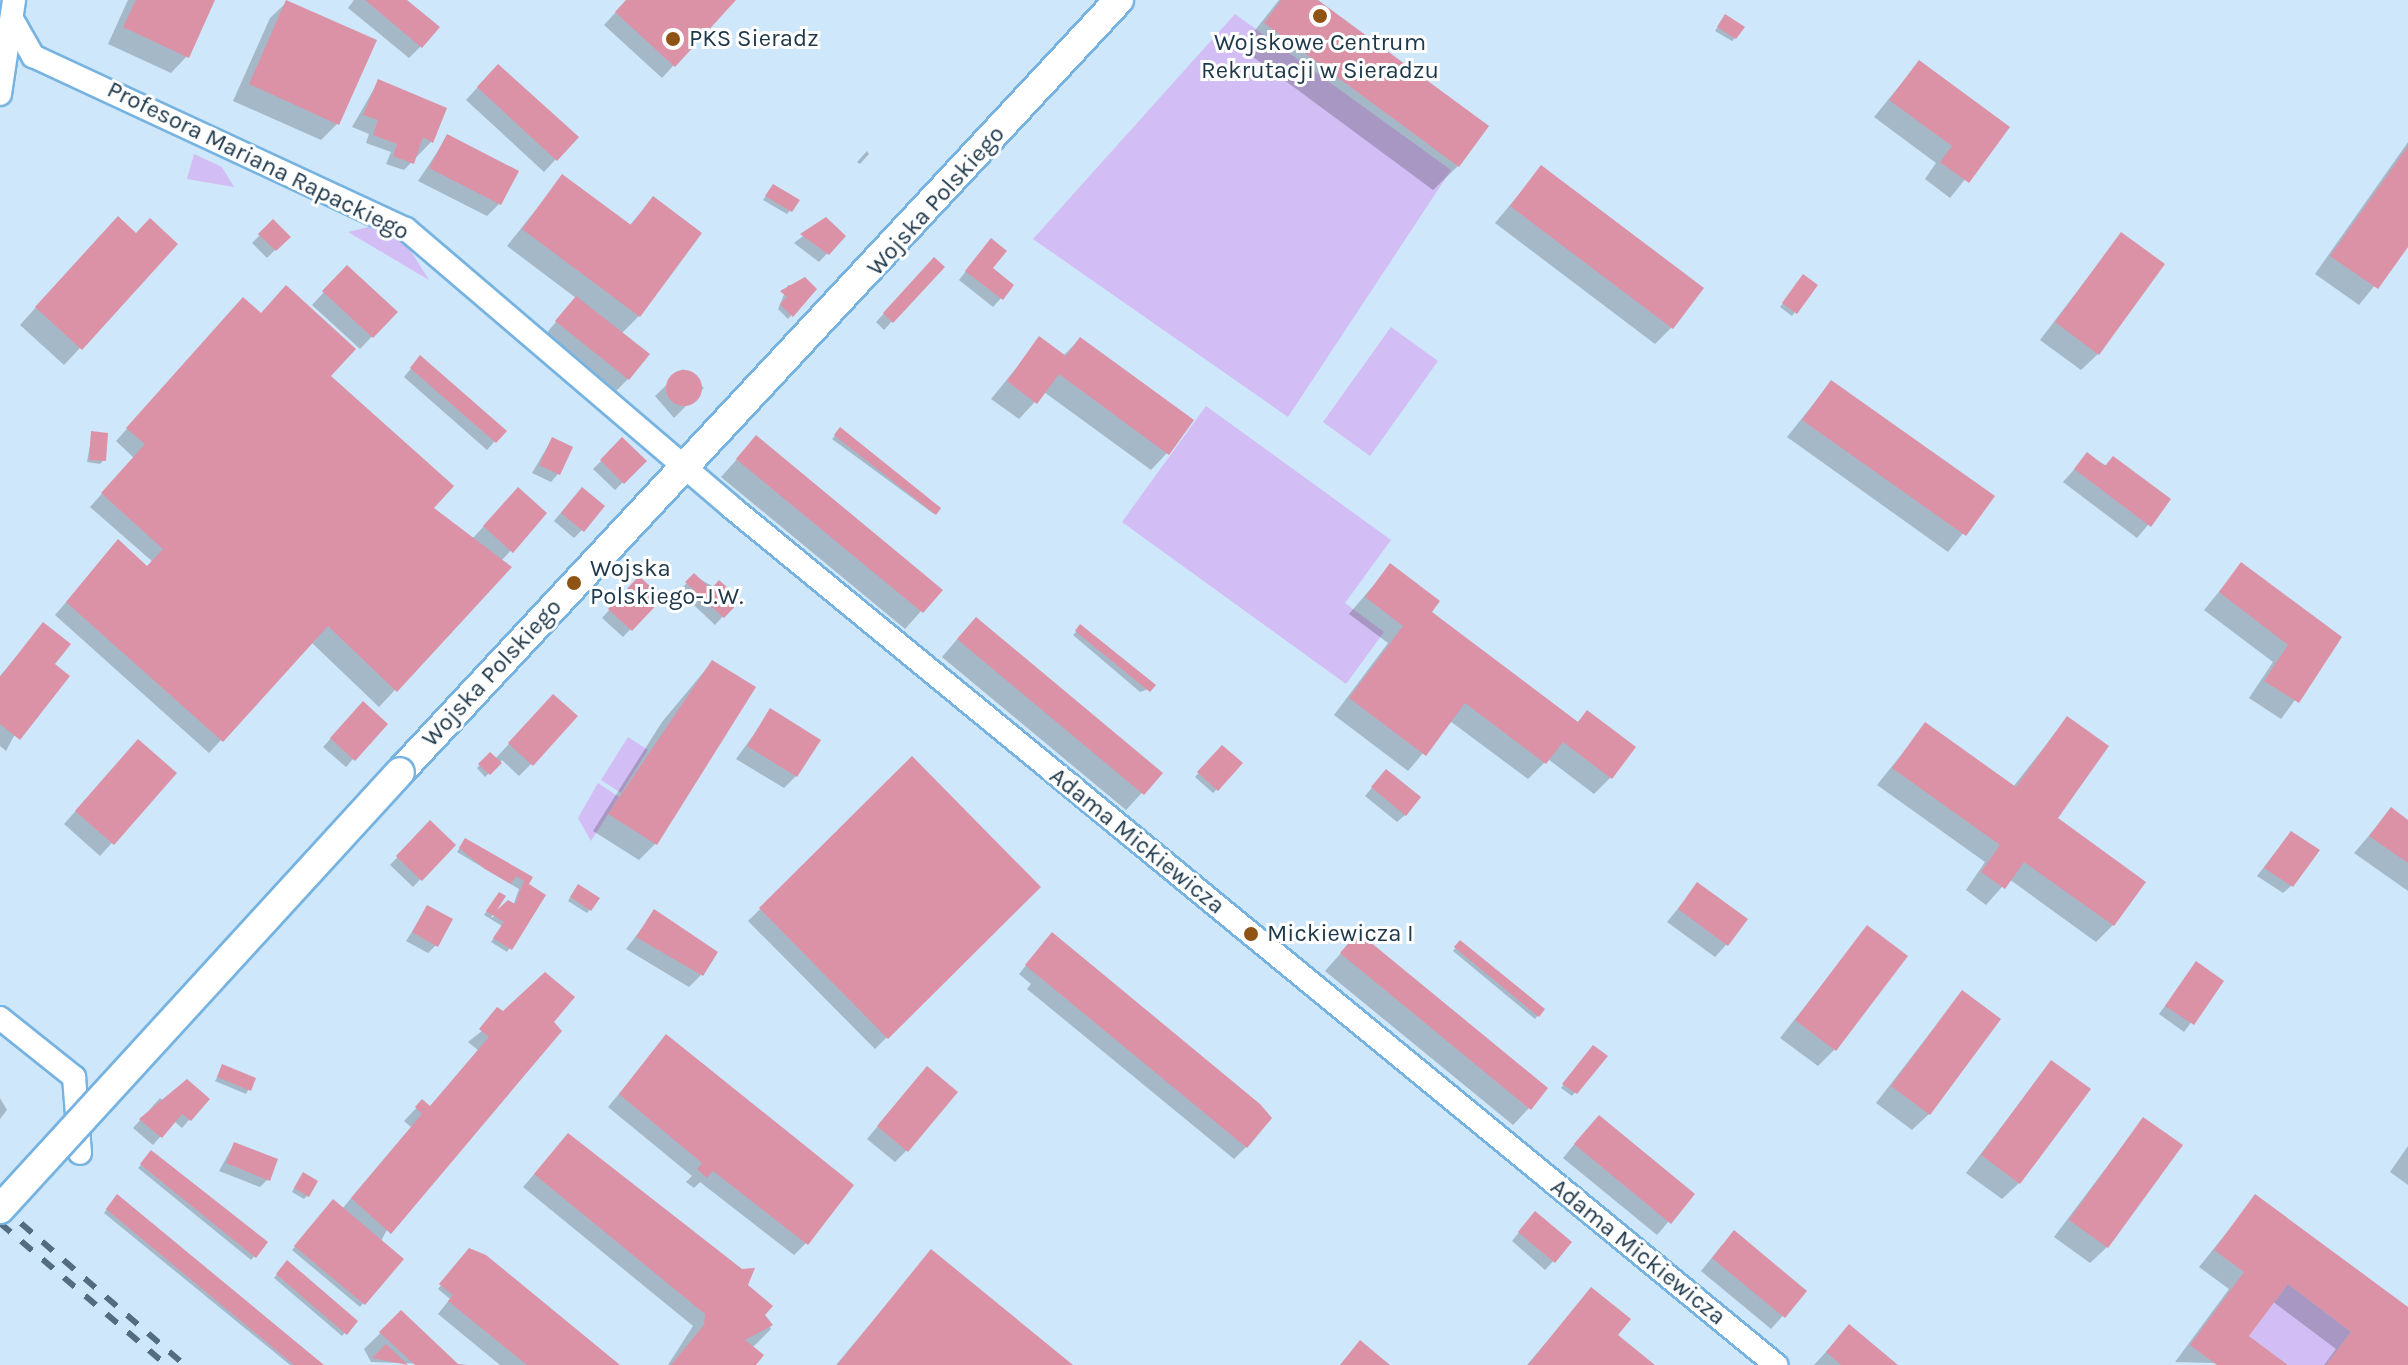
<!DOCTYPE html>
<html>
<head>
<meta charset="utf-8">
<style>
	body { margin:0 }
	#map { position:relative; width:2408px; height:1365px; overflow:hidden; background:#cfe7fa; font-family:Karla,sans-serif }
	div>[style] { position:absolute }
	.green>* { inset:0; background:#d2bdf4 }
	.shadow>* { inset:0; background:#0003 }
	.building>* { inset:0; background:#db92a6 }
	.round { border-radius:50% }
	.roads { filter:drop-shadow(2px 0 #76b3e1) drop-shadow(-2px 0 #76b3e1) drop-shadow(0 2px #76b3e1) drop-shadow(0 -2px #76b3e1) }
	.minor>* { height:22px; margin:-11px; padding:0 11px; transform-origin:11px; border-radius:11px; background:#fff }
	.major>* { height:28px; margin:-14px; padding:0 14px; transform-origin:14px; border-radius:14px; background:#fff }
	.rail>* { height:6px; margin-top:-3px; transform-origin:0; background:repeating-linear-gradient(90deg,#536d80 0 14px,transparent 0 28px) }
	.bridges { filter:drop-shadow(2px 0 #76b3e1) drop-shadow(-2px 0 #76b3e1) drop-shadow(0 2px #76b3e1) drop-shadow(0 -2px #76b3e1) }
	.major-bridge>* { height:28px; margin:-14px; padding:0 14px; transform-origin:14px; border-radius:14px; background:#fff }
	.dots>* { width:22px; height:22px; translate:-50% -50%; box-sizing:border-box; border:4px solid #fff; border-radius:50% }
	span { translate:-50% -50%; white-space:nowrap; text-align:center; line-height:1.15; -webkit-text-stroke:6px #fff; paint-order:stroke }
	.poi-label { font-size:24px; color:#1e384b }
	.left { translate:0 -50%; text-align:left }
	.street-label { font-size:24px; color:#1e384b }
</style>
</head>
<body>
<div id="map">
	<div class="green">
		<div style="clip-path:polygon(1235px 14px,1451px 170px,1288px 417px,1033px 239px)"></div>
		<div style="clip-path:polygon(194px 154px,222px 167px,234px 187px,187px 179px)"></div>
		<div style="clip-path:polygon(369px 227px,407px 245px,429px 280px,348px 232px)"></div>
		<div style="clip-path:polygon(1391px 327px,1438px 361px,1370px 456px,1323px 422px)"></div>
		<div style="clip-path:polygon(1206px 406px,1391px 540px,1345px 603px,1384px 632px,1346px 684px,1122px 522px)"></div>
		<div style="clip-path:polygon(628px 737px,648px 750px,621px 793px,601px 780px)"></div>
		<div style="clip-path:polygon(598px 783px,619px 797px,591px 841px,578px 818px)"></div>
		<div style="clip-path:polygon(2288px 1284px,2351px 1332px,2326px 1365px,2288px 1365px,2249px 1336px)"></div>
	</div>
	<div class="shadow">
		<div style="clip-path:polygon(128px 0,213px 0,187px 56px,171px 73px,108px 44px)"></div>
		<div style="clip-path:polygon(354px 0,404px 0,421px 46px,409px 58px,348px 8px)"></div>
		<div style="clip-path:polygon(627px 0,733px 0,662px 78px,604px 25px)"></div>
		<div style="clip-path:polygon(1279px 0,1315px 0,1458px 166px,1433px 190px,1241px 48px)"></div>
		<div style="clip-path:polygon(287px 2px,337px 124px,321px 140px,233px 101px,270px 18px)"></div>
		<div style="clip-path:polygon(1722px 20px,1735px 38px,1732px 41px,1715px 31px)"></div>
		<div style="clip-path:polygon(1919px 62px,2007px 127px,1950px 198px,1925px 179px,1936px 163px,1874px 117px)"></div>
		<div style="clip-path:polygon(486px 78px,556px 159px,544px 172px,466px 100px)"></div>
		<div style="clip-path:polygon(378px 82px,431px 142px,404px 170px,386px 164px,391px 152px,366px 143px,369px 134px,352px 127px)"></div>
		<div style="clip-path:polygon(448px 136px,499px 204px,487px 216px,418px 181px)"></div>
		<div style="clip-path:polygon(2408px 142px,2408px 244px,2359px 305px,2315px 274px)"></div>
		<div style="clip-path:polygon(867px 151px,869px 154px,860px 164px,857px 162px)"></div>
		<div style="clip-path:polygon(1541px 168px,1672px 327px,1655px 344px,1495px 223px)"></div>
		<div style="clip-path:polygon(562px 177px,629px 226px,653px 199px,639px 316px,621px 334px,628px 379px,616px 391px,545px 335px,576px 298px,507px 246px)"></div>
		<div style="clip-path:polygon(770px 190px,797px 201px,787px 214px,763px 200px)"></div>
		<div style="clip-path:polygon(825px 219px,844px 236px,819px 262px,794px 243px)"></div>
		<div style="clip-path:polygon(273px 222px,288px 237px,267px 258px,252px 243px)"></div>
		<div style="clip-path:polygon(2121px 234px,2098px 354px,2081px 370px,2040px 340px)"></div>
		<div style="clip-path:polygon(101px 235px,80px 348px,64px 365px,20px 325px)"></div>
		<div style="clip-path:polygon(984px 248px,991px 269px,1012px 286px,993px 307px,959px 280px)"></div>
		<div style="clip-path:polygon(347px 267px,395px 312px,360px 349px,312px 305px)"></div>
		<div style="clip-path:polygon(942px 267px,884px 330px,876px 322px,926px 268px)"></div>
		<div style="clip-path:polygon(1800px 280px,1795px 312px,1792px 316px,1780px 307px)"></div>
		<div style="clip-path:polygon(788px 285px,814px 289px,788px 319px,778px 309px)"></div>
		<div style="clip-path:polygon(231px 312px,328px 376px,424px 516px,472px 539px,506px 502px,545px 514px,501px 561px,509px 568px,379px 707px,311px 642px,209px 753px,55px 615px,118px 542px,147px 568px,153px 562px,90px 507px,134px 458px,116px 441px)"></div>
		<div style="clip-path:polygon(1040px 339px,1063px 356px,1080px 339px,1167px 453px,1151px 470px,1044px 392px,1019px 419px,991px 399px)"></div>
		<div style="clip-path:polygon(413px 366px,504px 431px,487px 450px,404px 377px)"></div>
		<div style="clip-path:polygon(683px 369px,704px 388px,674px 418px,655px 396px)"></div>
		<div style="clip-path:polygon(1831px 382px,1992px 497px,1948px 552px,1787px 437px)"></div>
		<div style="clip-path:polygon(840px 430px,939px 508px,934px 514px,832px 439px)"></div>
		<div style="clip-path:polygon(92px 434px,104px 460px,100px 464px,87px 462px)"></div>
		<div style="clip-path:polygon(756px 438px,940px 590px,905px 629px,721px 477px)"></div>
		<div style="clip-path:polygon(552px 439px,558px 474px,551px 482px,532px 473px)"></div>
		<div style="clip-path:polygon(622px 440px,644px 461px,615px 490px,593px 469px)"></div>
		<div style="clip-path:polygon(2087px 455px,2169px 500px,2137px 538px,2063px 482px)"></div>
		<div style="clip-path:polygon(574px 497px,582px 530px,574px 538px,554px 521px)"></div>
		<div style="clip-path:polygon(2241px 565px,2340px 638px,2281px 719px,2249px 698px,2273px 662px,2204px 610px)"></div>
		<div style="clip-path:polygon(1390px 566px,1429px 613px,1576px 724px,1587px 713px,1611px 777px,1594px 794px,1548px 759px,1528px 779px,1450px 721px,1408px 771px,1334px 715px,1388px 643px,1349px 614px)"></div>
		<div style="clip-path:polygon(694px 576px,738px 600px,715px 625px,679px 591px)"></div>
		<div style="clip-path:polygon(631px 586px,660px 598px,623px 637px,602px 618px)"></div>
		<div style="clip-path:polygon(43px 625px,52px 665px,6px 751px,0 746px,0 676px)"></div>
		<div style="clip-path:polygon(1081px 627px,1151px 688px,1140px 692px,1073px 635px)"></div>
		<div style="clip-path:polygon(960px 636px,1160px 773px,1126px 810px,942px 657px)"></div>
		<div style="clip-path:polygon(712px 662px,656px 843px,639px 860px,593px 831px,662px 722px)"></div>
		<div style="clip-path:polygon(541px 709px,531px 764px,519px 776px,502px 760px,485px 777px,477px 768px,490px 754px,495px 759px)"></div>
		<div style="clip-path:polygon(771px 711px,796px 776px,784px 788px,736px 759px)"></div>
		<div style="clip-path:polygon(355px 712px,353px 759px,346px 767px,323px 747px)"></div>
		<div style="clip-path:polygon(2067px 718px,2055px 819px,2113px 925px,2096px 942px,2009px 879px,1986px 905px,1966px 890px,1985px 862px,1877px 785px,1926px 724px,2013px 787px)"></div>
		<div style="clip-path:polygon(1222px 747px,1240px 764px,1213px 793px,1195px 777px)"></div>
		<div style="clip-path:polygon(126px 754px,174px 774px,100px 856px,64px 824px)"></div>
		<div style="clip-path:polygon(912px 759px,1038px 887px,875px 1049px,748px 921px)"></div>
		<div style="clip-path:polygon(1379px 779px,1405px 815px,1397px 822px,1365px 796px)"></div>
		<div style="clip-path:polygon(2391px 810px,2408px 822px,2408px 891px,2354px 853px)"></div>
		<div style="clip-path:polygon(430px 823px,453px 845px,413px 887px,390px 865px)"></div>
		<div style="clip-path:polygon(2284px 841px,2291px 886px,2283px 893px,2257px 876px)"></div>
		<div style="clip-path:polygon(462px 844px,530px 877px,526px 884px,543px 896px,507px 952px,491px 942px,502px 926px,484px 915px,496px 897px,503px 897px,491px 918px,513px 906px,519px 889px,457px 852px)"></div>
		<div style="clip-path:polygon(1697px 885px,1727px 944px,1715px 957px,1667px 922px)"></div>
		<div style="clip-path:polygon(575px 890px,590px 909px,587px 913px,568px 901px)"></div>
		<div style="clip-path:polygon(428px 907px,436px 945px,428px 953px,406px 941px)"></div>
		<div style="clip-path:polygon(643px 927px,701px 975px,689px 987px,626px 949px)"></div>
		<div style="clip-path:polygon(1867px 928px,1834px 1050px,1818px 1066px,1780px 1038px)"></div>
		<div style="clip-path:polygon(1358px 934px,1529px 1108px,1513px 1125px,1325px 971px)"></div>
		<div style="clip-path:polygon(1044px 943px,1246px 1147px,1234px 1159px,1027px 989px,1031px 984px,1019px 974px)"></div>
		<div style="clip-path:polygon(1460px 943px,1542px 1010px,1535px 1019px,1453px 951px)"></div>
		<div style="clip-path:polygon(2196px 964px,2222px 981px,2184px 1032px,2159px 1014px)"></div>
		<div style="clip-path:polygon(1962px 992px,1929px 1114px,1912px 1130px,1876px 1103px)"></div>
		<div style="clip-path:polygon(503px 1014px,381px 1241px,401px 1259px,360px 1307px,292px 1250px,334px 1201px,342px 1209px,411px 1127px,404px 1121px,422px 1102px,429px 1108px,478px 1050px,468px 1042px)"></div>
		<div style="clip-path:polygon(666px 1037px,806px 1243px,794px 1255px,700px 1182px,694px 1188px,686px 1182px,692px 1176px,608px 1107px)"></div>
		<div style="clip-path:polygon(1590px 1051px,1605px 1056px,1572px 1096px,1561px 1088px)"></div>
		<div style="clip-path:polygon(2051px 1062px,2019px 1183px,2002px 1199px,1966px 1173px)"></div>
		<div style="clip-path:polygon(223px 1066px,254px 1079px,246px 1094px,215px 1081px)"></div>
		<div style="clip-path:polygon(915px 1081px,907px 1150px,895px 1162px,867px 1139px)"></div>
		<div style="clip-path:polygon(0 1098px,7px 1110px,0 1119px)"></div>
		<div style="clip-path:polygon(160px 1098px,167px 1104px,207px 1099px,182px 1128px,174px 1121px,153px 1145px,133px 1128px)"></div>
		<div style="clip-path:polygon(2143px 1119px,2107px 1247px,2090px 1263px,2054px 1237px)"></div>
		<div style="clip-path:polygon(1587px 1129px,1692px 1194px,1657px 1235px,1563px 1158px)"></div>
		<div style="clip-path:polygon(568px 1135px,741px 1272px,750px 1268px,746px 1286px,771px 1329px,752px 1348px,753px 1365px,668px 1365px,693px 1326px,523px 1187px)"></div>
		<div style="clip-path:polygon(234px 1144px,268px 1179px,260px 1187px,219px 1171px)"></div>
		<div style="clip-path:polygon(2408px 1146px,2408px 1185px,2390px 1172px)"></div>
		<div style="clip-path:polygon(152px 1153px,266px 1242px,251px 1260px,138px 1168px)"></div>
		<div style="clip-path:polygon(300px 1178px,307px 1196px,304px 1199px,292px 1192px)"></div>
		<div style="clip-path:polygon(2256px 1196px,2408px 1310px,2408px 1365px,2324px 1365px,2336px 1349px,2272px 1301px,2246px 1336px,2284px 1365px,2175px 1362px,2229px 1289px,2199px 1267px)"></div>
		<div style="clip-path:polygon(114px 1200px,320px 1365px,290px 1365px,104px 1213px)"></div>
		<div style="clip-path:polygon(1528px 1221px,1570px 1243px,1545px 1270px,1512px 1241px)"></div>
		<div style="clip-path:polygon(1722px 1245px,1805px 1291px,1771px 1329px,1701px 1271px)"></div>
		<div style="clip-path:polygon(469px 1251px,615px 1365px,500px 1365px,438px 1314px,450px 1299px,438px 1289px)"></div>
		<div style="clip-path:polygon(931px 1252px,1070px 1365px,836px 1365px)"></div>
		<div style="clip-path:polygon(287px 1263px,355px 1321px,342px 1336px,274px 1278px)"></div>
		<div style="clip-path:polygon(1591px 1289px,1615px 1335px,1652px 1365px,1527px 1365px)"></div>
		<div style="clip-path:polygon(401px 1313px,456px 1365px,371px 1362px,364px 1349px)"></div>
		<div style="clip-path:polygon(1849px 1327px,1895px 1365px,1814px 1365px)"></div>
	</div>
	<div class="building">
		<div style="clip-path:polygon(136px 0,215px 0,189px 58px,123px 27px)"></div>
		<div style="clip-path:polygon(286px 0,377px 40px,339px 125px,249px 84px)"></div>
		<div style="clip-path:polygon(365px 0,407px 0,440px 27px,422px 48px)"></div>
		<div style="clip-path:polygon(626px 0,736px 0,675px 67px,615px 12px)"></div>
		<div style="clip-path:polygon(1281px 0,1318px 0,1489px 126px,1459px 167px,1264px 23px)"></div>
		<div style="clip-path:polygon(1725px 14px,1745px 27px,1736px 39px,1717px 27px)"></div>
		<div style="clip-path:polygon(1919px 60px,2010px 127px,1969px 183px,1940px 162px,1952px 146px,1889px 100px)"></div>
		<div style="clip-path:polygon(498px 64px,579px 137px,557px 161px,477px 87px)"></div>
		<div style="clip-path:polygon(378px 79px,447px 108px,433px 143px,423px 137px,414px 164px,393px 156px,397px 144px,373px 135px,378px 120px,363px 115px)"></div>
		<div style="clip-path:polygon(447px 134px,519px 171px,501px 205px,429px 168px)"></div>
		<div style="clip-path:polygon(2408px 146px,2408px 247px,2378px 289px,2330px 256px)"></div>
		<div style="clip-path:polygon(1541px 165px,1704px 288px,1673px 329px,1510px 206px)"></div>
		<div style="clip-path:polygon(562px 174px,631px 225px,653px 196px,702px 233px,640px 317px,522px 229px)"></div>
		<div style="clip-path:polygon(773px 184px,800px 200px,792px 212px,765px 196px)"></div>
		<div style="clip-path:polygon(118px 216px,136px 233px,150px 218px,178px 244px,82px 350px,35px 307px)"></div>
		<div style="clip-path:polygon(826px 217px,846px 236px,829px 255px,800px 234px)"></div>
		<div style="clip-path:polygon(273px 219px,291px 237px,276px 251px,258px 234px)"></div>
		<div style="clip-path:polygon(2121px 232px,2165px 264px,2099px 355px,2055px 322px)"></div>
		<div style="clip-path:polygon(991px 238px,1007px 251px,993px 268px,1014px 285px,1003px 300px,965px 271px)"></div>
		<div style="clip-path:polygon(934px 257px,945px 267px,893px 323px,883px 313px)"></div>
		<div style="clip-path:polygon(347px 265px,398px 312px,373px 338px,322px 291px)"></div>
		<div style="clip-path:polygon(1803px 274px,1818px 285px,1797px 314px,1782px 303px)"></div>
		<div style="clip-path:polygon(805px 277px,817px 289px,793px 317px,780px 304px,787px 297px,780px 291px)"></div>
		<div style="clip-path:polygon(286px 285px,356px 349px,331px 376px,454px 486px,434px 508px,512px 567px,397px 692px,328px 626px,223px 742px,66px 602px,118px 539px,147px 566px,163px 549px,101px 493px,145px 444px,126px 428px,243px 297px,261px 313px)"></div>
		<div style="clip-path:polygon(576px 296px,650px 354px,629px 380px,555px 321px)"></div>
		<div style="clip-path:polygon(1039px 336px,1066px 356px,1080px 337px,1194px 420px,1169px 455px,1059px 374px,1037px 404px,1007px 381px)"></div>
		<div style="clip-path:polygon(420px 355px,507px 431px,496px 443px,410px 368px)"></div>
		<div class="round" style="left:666px;top:370px;width:36px;height:36px"></div>
		<div style="clip-path:polygon(1831px 380px,1995px 496px,1966px 536px,1802px 420px)"></div>
		<div style="clip-path:polygon(840px 427px,941px 508px,936px 515px,834px 435px)"></div>
		<div style="clip-path:polygon(91px 431px,108px 433px,106px 461px,89px 460px)"></div>
		<div style="clip-path:polygon(756px 435px,943px 590px,923px 613px,736px 459px)"></div>
		<div style="clip-path:polygon(552px 437px,573px 447px,560px 475px,539px 465px)"></div>
		<div style="clip-path:polygon(622px 437px,647px 461px,624px 484px,600px 460px)"></div>
		<div style="clip-path:polygon(2087px 452px,2105px 466px,2113px 456px,2171px 499px,2151px 527px,2074px 469px)"></div>
		<div style="clip-path:polygon(518px 487px,547px 513px,513px 553px,483px 526px)"></div>
		<div style="clip-path:polygon(582px 487px,605px 506px,584px 532px,561px 513px)"></div>
		<div style="clip-path:polygon(2241px 562px,2342px 637px,2299px 703px,2264px 681px,2288px 645px,2219px 592px)"></div>
		<div style="clip-path:polygon(1390px 563px,1440px 601px,1432px 612px,1578px 722px,1587px 710px,1636px 747px,1612px 779px,1563px 742px,1546px 764px,1465px 703px,1426px 756px,1349px 698px,1403px 626px,1365px 597px)"></div>
		<div style="clip-path:polygon(694px 573px,711px 589px,719px 580px,741px 600px,724px 618px,685px 582px)"></div>
		<div style="clip-path:polygon(639px 576px,663px 598px,632px 631px,608px 609px)"></div>
		<div style="clip-path:polygon(976px 617px,1163px 773px,1144px 795px,957px 639px)"></div>
		<div style="clip-path:polygon(43px 622px,71px 644px,55px 664px,70px 676px,20px 740px,0 724px,0 677px)"></div>
		<div style="clip-path:polygon(1080px 624px,1156px 685px,1150px 692px,1075px 631px)"></div>
		<div style="clip-path:polygon(712px 660px,756px 687px,657px 845px,608px 814px)"></div>
		<div style="clip-path:polygon(553px 694px,578px 716px,533px 766px,508px 743px)"></div>
		<div style="clip-path:polygon(363px 701px,388px 724px,355px 761px,330px 738px)"></div>
		<div style="clip-path:polygon(770px 708px,821px 740px,797px 777px,747px 746px)"></div>
		<div style="clip-path:polygon(2067px 716px,2109px 746px,2058px 818px,2146px 882px,2114px 926px,2024px 862px,2005px 889px,1981px 872px,2000px 845px,1892px 768px,1925px 722px,2016px 787px)"></div>
		<div style="clip-path:polygon(138px 739px,177px 773px,114px 845px,75px 811px)"></div>
		<div style="clip-path:polygon(1222px 745px,1243px 763px,1218px 791px,1197px 772px)"></div>
		<div style="clip-path:polygon(490px 752px,502px 763px,490px 775px,478px 764px)"></div>
		<div style="clip-path:polygon(912px 756px,1041px 887px,888px 1039px,759px 908px)"></div>
		<div style="clip-path:polygon(1386px 769px,1421px 797px,1406px 816px,1371px 787px)"></div>
		<div style="clip-path:polygon(2391px 807px,2408px 820px,2408px 863px,2369px 836px)"></div>
		<div style="clip-path:polygon(430px 820px,456px 845px,422px 881px,396px 856px)"></div>
		<div style="clip-path:polygon(2291px 831px,2320px 850px,2293px 887px,2264px 868px)"></div>
		<div style="clip-path:polygon(465px 838px,533px 877px,529px 884px,546px 895px,512px 950px,493px 938px,504px 922px,486px 911px,499px 892px,506px 896px,497px 910px,508px 900px,515px 904px,524px 881px,516px 876px,511px 884px,485px 869px,459px 848px)"></div>
		<div style="clip-path:polygon(1697px 882px,1748px 919px,1728px 946px,1678px 909px)"></div>
		<div style="clip-path:polygon(578px 884px,600px 898px,591px 911px,570px 897px)"></div>
		<div style="clip-path:polygon(427px 905px,453px 919px,438px 947px,412px 932px)"></div>
		<div style="clip-path:polygon(654px 909px,718px 952px,703px 976px,636px 937px)"></div>
		<div style="clip-path:polygon(1867px 925px,1908px 956px,1836px 1051px,1795px 1020px)"></div>
		<div style="clip-path:polygon(1052px 932px,1260px 1104px,1272px 1118px,1247px 1148px,1025px 965px)"></div>
		<div style="clip-path:polygon(1358px 932px,1548px 1088px,1531px 1110px,1340px 953px)"></div>
		<div style="clip-path:polygon(1460px 940px,1545px 1009px,1539px 1017px,1454px 947px)"></div>
		<div style="clip-path:polygon(2196px 961px,2224px 981px,2194px 1025px,2165px 1006px)"></div>
		<div style="clip-path:polygon(545px 972px,575px 997px,554px 1022px,562px 1031px,391px 1234px,351px 1198px,422px 1114px,415px 1107px,422px 1099px,430px 1106px,489px 1037px,479px 1029px,497px 1007px,503px 1011px)"></div>
		<div style="clip-path:polygon(1962px 990px,2001px 1019px,1930px 1115px,1891px 1086px)"></div>
		<div style="clip-path:polygon(666px 1034px,854px 1185px,808px 1245px,713px 1171px,707px 1178px,697px 1169px,702px 1163px,619px 1094px)"></div>
		<div style="clip-path:polygon(1593px 1045px,1608px 1056px,1577px 1094px,1562px 1084px)"></div>
		<div style="clip-path:polygon(2051px 1060px,2091px 1089px,2020px 1184px,1981px 1155px)"></div>
		<div style="clip-path:polygon(222px 1064px,256px 1078px,251px 1091px,217px 1077px)"></div>
		<div style="clip-path:polygon(927px 1066px,958px 1092px,908px 1152px,877px 1126px)"></div>
		<div style="clip-path:polygon(187px 1079px,210px 1099px,191px 1121px,182px 1114px,162px 1138px,139px 1119px)"></div>
		<div style="clip-path:polygon(1599px 1115px,1695px 1194px,1671px 1224px,1574px 1144px)"></div>
		<div style="clip-path:polygon(2143px 1117px,2183px 1145px,2108px 1248px,2069px 1220px)"></div>
		<div style="clip-path:polygon(568px 1133px,742px 1269px,755px 1268px,748px 1285px,773px 1306px,765px 1315px,773px 1325px,745px 1340px,764px 1355px,756px 1365px,671px 1365px,704px 1325px,705px 1314px,534px 1174px)"></div>
		<div style="clip-path:polygon(234px 1142px,278px 1159px,270px 1181px,226px 1163px)"></div>
		<div style="clip-path:polygon(151px 1150px,268px 1242px,256px 1258px,140px 1164px)"></div>
		<div style="clip-path:polygon(303px 1172px,318px 1181px,309px 1197px,294px 1188px)"></div>
		<div style="clip-path:polygon(117px 1194px,324px 1365px,294px 1365px,106px 1209px)"></div>
		<div style="clip-path:polygon(2255px 1194px,2408px 1307px,2408px 1365px,2326px 1365px,2351px 1332px,2288px 1284px,2249px 1336px,2288px 1365px,2217px 1365px,2190px 1345px,2244px 1272px,2214px 1250px)"></div>
		<div style="clip-path:polygon(333px 1199px,404px 1259px,365px 1305px,294px 1246px)"></div>
		<div style="clip-path:polygon(1535px 1211px,1572px 1242px,1555px 1263px,1518px 1232px)"></div>
		<div style="clip-path:polygon(1734px 1230px,1807px 1291px,1785px 1318px,1712px 1258px)"></div>
		<div style="clip-path:polygon(469px 1248px,486px 1255px,620px 1365px,527px 1365px,448px 1301px,453px 1295px,439px 1284px)"></div>
		<div style="clip-path:polygon(931px 1249px,1073px 1365px,837px 1365px)"></div>
		<div style="clip-path:polygon(287px 1260px,358px 1321px,347px 1335px,276px 1274px)"></div>
		<div style="clip-path:polygon(1591px 1287px,1631px 1319px,1618px 1335px,1655px 1365px,1528px 1365px)"></div>
		<div style="clip-path:polygon(401px 1310px,458px 1364px,468px 1365px,415px 1365px,379px 1332px)"></div>
		<div style="clip-path:polygon(1849px 1324px,1898px 1365px,1841px 1365px,1826px 1352px)"></div>
		<div style="clip-path:polygon(1360px 1340px,1390px 1365px,1340px 1365px)"></div>
		<div style="clip-path:polygon(386px 1344px,408px 1365px,372px 1358px)"></div>
	</div>
	<div class="roads">
		<div class="minor">
			<div style="left:12px;top:19px;width:43px;rotate:60.4deg"></div>
			<div style="left:33px;top:56px;width:411px;rotate:24.9deg"></div>
			<div style="left:406px;top:229px;width:426px;rotate:40.5deg"></div>
			<div style="left:730px;top:506px;width:1354px;rotate:39.39deg"></div>
			<div style="left:0;top:94px;width:95px;rotate:-81.5deg"></div>
			<div style="left:0;top:1018px;width:95px;rotate:38.6deg"></div>
			<div style="left:74px;top:1077px;width:76px;rotate:85.5deg"></div>
		</div>
		<div class="major">
			<div style="left:400px;top:772px;width:1055px;rotate:-47.04deg"></div>
		</div>
	</div>
	<div class="rail">
		<div style="left:0;top:1205px;width:245px;rotate:40.9deg"></div>
		<div style="left:0;top:1223px;width:218px;rotate:40.5deg"></div>
	</div>
	<div class="bridges">
		<div class="major-bridge">
			<div style="left:0;top:1209px;width:592px;rotate:-47.53deg"></div>
		</div>
	</div>
	<div class="dots">
		<div style="left:1320px;top:16px;background:#8f5413"></div>
		<div style="left:673px;top:39px;background:#8f5413"></div>
		<div style="left:574px;top:583px;background:#8f5413"></div>
		<div style="left:1251px;top:934px;background:#8f5413"></div>
	</div>
	<div class="poi-label">
		<span class="left" style="left:689px;top:39px">PKS Sieradz</span>
		<span style="left:1320px;top:57px">Wojskowe Centrum<br>Rekrutacji w Sieradzu</span>
		<span class="left" style="left:590px;top:583px">Wojska<br>Polskiego-J.W.</span>
		<span class="left" style="left:1267px;top:934px">Mickiewicza I</span>
	</div>
	<div class="street-label">
		<span style="left:258px;top:161px;rotate:26deg">Profesora Mariana Rapackiego</span>
		<span style="left:936px;top:201px;rotate:-48deg">Wojska Polskiego</span>
		<span style="left:492px;top:673px;rotate:-47deg">Wojska Polskiego</span>
		<span style="left:1137px;top:841px;rotate:39deg">Adama Mickiewicza</span>
		<span style="left:1638px;top:1252px;rotate:39deg">Adama Mickiewicza</span>
	</div>
</div>
</body>
</html>
